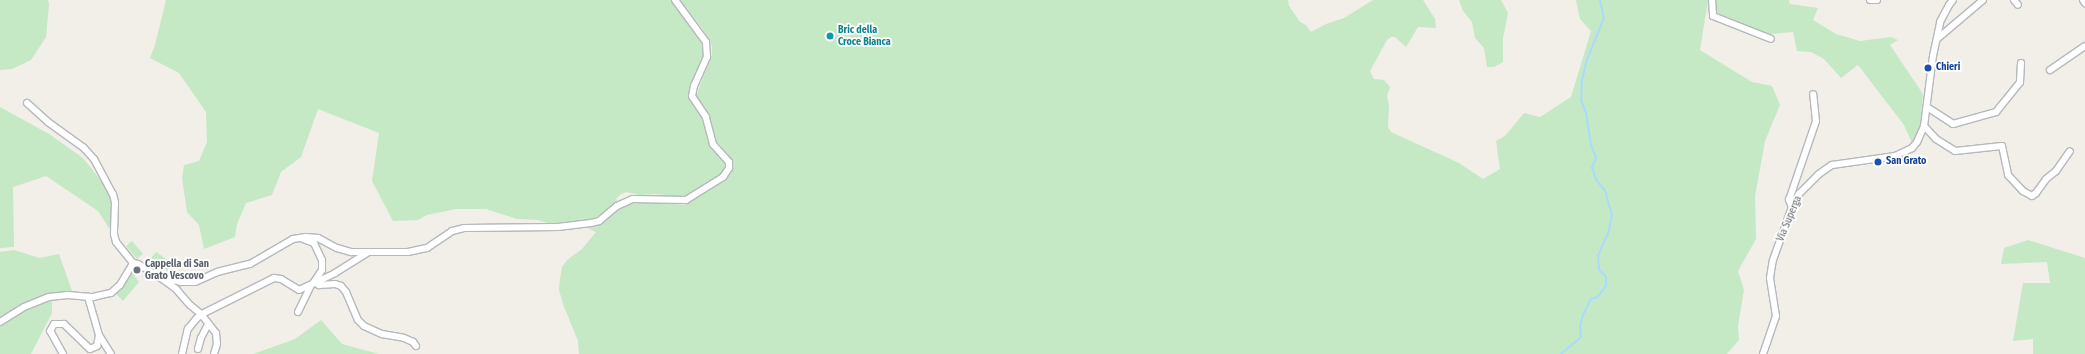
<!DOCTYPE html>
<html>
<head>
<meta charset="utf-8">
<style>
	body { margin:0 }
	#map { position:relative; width:2085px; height:354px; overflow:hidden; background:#f1efe8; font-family:"Fira Sans Condensed",sans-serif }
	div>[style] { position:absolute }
	.green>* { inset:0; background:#c5e8c5 }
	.stream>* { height:1.5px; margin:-0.75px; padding:0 0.75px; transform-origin:0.75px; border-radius:0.75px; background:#aadaff }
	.roads { filter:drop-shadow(1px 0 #b5b8bc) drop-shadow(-1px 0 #b5b8bc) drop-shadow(0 1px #b5b8bc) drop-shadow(0 -1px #b5b8bc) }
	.minor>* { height:6px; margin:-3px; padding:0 3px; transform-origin:3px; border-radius:3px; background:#fff }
	.dots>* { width:11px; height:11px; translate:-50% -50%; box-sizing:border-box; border:2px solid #fff; border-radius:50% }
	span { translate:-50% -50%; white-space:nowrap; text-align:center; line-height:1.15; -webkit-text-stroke:3.5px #fff; paint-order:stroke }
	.culture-label { font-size:10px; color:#0d838f; font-weight:700 }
	.left { translate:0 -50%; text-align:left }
	.transit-label { font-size:10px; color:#164399; font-weight:700 }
	.street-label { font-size:10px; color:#5f6368 }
	.worship-label { font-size:10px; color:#5b616d; font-weight:700 }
</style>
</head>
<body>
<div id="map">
	<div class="green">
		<div style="clip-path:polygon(0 0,48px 0,49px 4px,46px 37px,31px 60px,12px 69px,0 70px)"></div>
		<div style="clip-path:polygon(166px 0,673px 0,700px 38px,705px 50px,692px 99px,726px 163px,725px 171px,685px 197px,656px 194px,639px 195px,627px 192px,621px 194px,616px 199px,618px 202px,603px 213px,591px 220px,577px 222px,554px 225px,538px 220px,517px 219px,486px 209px,456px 209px,427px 215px,418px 220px,393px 221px,372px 181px,379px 133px,318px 109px,301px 157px,281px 172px,272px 195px,246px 203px,237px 224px,235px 237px,204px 249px,199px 225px,187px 212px,182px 178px,184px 165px,199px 161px,207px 142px,206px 112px,179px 73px,150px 58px,155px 45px)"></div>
		<div style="clip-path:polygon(680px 0,1288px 0,1289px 6px,1300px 22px,1306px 25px,1311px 32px,1326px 24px,1344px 18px,1373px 0,1423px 0,1435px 19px,1436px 28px,1418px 27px,1406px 47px,1395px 37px,1391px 37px,1387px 40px,1370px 71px,1374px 79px,1384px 80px,1390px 87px,1387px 96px,1389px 106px,1388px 127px,1391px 132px,1459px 163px,1483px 179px,1500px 169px,1496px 141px,1505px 136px,1524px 113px,1540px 117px,1571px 97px,1591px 31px,1580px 19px,1576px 0,1708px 0,1700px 50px,1752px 82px,1772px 86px,1780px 105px,1765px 141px,1755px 196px,1756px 239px,1738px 271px,1744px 290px,1738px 326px,1739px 340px,1727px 354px,579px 354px,578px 341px,563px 304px,559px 290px,560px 279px,562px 267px,567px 260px,582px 249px,596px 232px,589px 229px,588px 225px,619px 207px,633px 201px,654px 201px,685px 205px,723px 181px,733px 169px,733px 161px,715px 139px,708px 114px,696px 96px,712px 54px,712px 46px,702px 28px)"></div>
		<div style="clip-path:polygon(1459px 0,1501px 0,1508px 13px,1503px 38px,1503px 62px,1494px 67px,1487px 67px,1484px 48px,1475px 38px,1472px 22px,1463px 11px)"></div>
		<div style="clip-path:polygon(1714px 0,1789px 0,1790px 4px,1818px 8px,1813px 20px,1836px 34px,1860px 41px,1891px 37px,1898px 40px,1890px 45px,1923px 94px,1920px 127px,1912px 143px,1904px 125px,1858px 65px,1841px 78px,1824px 59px,1811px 52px,1797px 51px,1793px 32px,1771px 34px,1741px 25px,1714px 13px)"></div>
		<div style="clip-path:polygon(0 107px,49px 134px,83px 158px,106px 187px,114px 205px,111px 231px,98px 211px,46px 176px,13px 187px,14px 247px,0 248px)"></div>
		<div style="clip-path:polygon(2028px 240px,2085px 258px,2085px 354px,2033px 354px,2033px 339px,2013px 341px,2023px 283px,2050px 283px,2047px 262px,2001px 264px,2004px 248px)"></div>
		<div style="clip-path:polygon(132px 241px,143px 254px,137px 259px,126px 246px)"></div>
		<div style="clip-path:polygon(14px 250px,40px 258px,59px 254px,73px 294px,57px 293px,47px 296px,0 319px,0 252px)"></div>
		<div style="clip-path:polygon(156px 252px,173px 264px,168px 271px,151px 258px)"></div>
		<div style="clip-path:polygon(131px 271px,139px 282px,123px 301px,116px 294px,124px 287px,122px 285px)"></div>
		<div style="clip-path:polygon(52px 299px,52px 313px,31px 354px,0 354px,0 325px,41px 302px)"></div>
		<div style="clip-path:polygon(321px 320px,342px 344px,379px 354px,253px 354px,295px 339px)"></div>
	</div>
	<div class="stream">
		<div style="left:1561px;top:354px;width:26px;rotate:-40deg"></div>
		<div style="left:1581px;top:337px;width:11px;rotate:-95deg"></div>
		<div style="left:1580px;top:326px;width:11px;rotate:-75deg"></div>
		<div style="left:1583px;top:315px;width:18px;rotate:-63deg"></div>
		<div style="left:1591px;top:299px;width:7px;rotate:-16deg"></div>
		<div style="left:1598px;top:297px;width:14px;rotate:-54deg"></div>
		<div style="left:1606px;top:286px;width:9px;rotate:-90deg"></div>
		<div style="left:1606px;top:277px;width:10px;rotate:-135deg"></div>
		<div style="left:1599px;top:270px;width:14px;rotate:-94deg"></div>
		<div style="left:1598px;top:256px;width:24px;rotate:-66deg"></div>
		<div style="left:1608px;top:234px;width:19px;rotate:-78deg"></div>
		<div style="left:1612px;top:215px;width:25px;rotate:-106deg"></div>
		<div style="left:1605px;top:191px;width:14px;rotate:-129deg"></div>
		<div style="left:1596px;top:180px;width:13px;rotate:-108deg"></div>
		<div style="left:1592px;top:168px;width:11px;rotate:-68deg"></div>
		<div style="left:1596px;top:158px;width:14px;rotate:-111deg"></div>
		<div style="left:1591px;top:145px;width:32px;rotate:-99deg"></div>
		<div style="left:1586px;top:113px;width:14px;rotate:-111deg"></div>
		<div style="left:1581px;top:100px;width:20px;rotate:-87deg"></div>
		<div style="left:1582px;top:80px;width:21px;rotate:-76deg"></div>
		<div style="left:1587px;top:60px;width:45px;rotate:-68deg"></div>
		<div style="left:1604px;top:18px;width:18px;rotate:-103deg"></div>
	</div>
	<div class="roads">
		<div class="minor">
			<div style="left:1712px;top:0;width:16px;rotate:86deg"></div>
			<div style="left:1713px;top:16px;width:62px;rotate:21.6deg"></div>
			<div style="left:1870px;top:0;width:7px"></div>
			<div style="left:2014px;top:0;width:6px;rotate:51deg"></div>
			<div style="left:2083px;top:0;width:4px;rotate:56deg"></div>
			<div style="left:1937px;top:39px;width:60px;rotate:-40.3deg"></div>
			<div style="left:2050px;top:70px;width:42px;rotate:-34.4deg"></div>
			<div style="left:27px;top:103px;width:28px;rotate:42deg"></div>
			<div style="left:48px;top:122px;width:44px;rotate:35.8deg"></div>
			<div style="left:84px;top:148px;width:15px;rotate:48deg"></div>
			<div style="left:94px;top:159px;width:40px;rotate:62deg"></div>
			<div style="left:113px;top:194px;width:9px;rotate:77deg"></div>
			<div style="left:115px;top:203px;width:31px;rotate:92deg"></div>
			<div style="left:114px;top:234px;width:8px;rotate:76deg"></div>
			<div style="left:116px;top:242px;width:27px;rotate:51deg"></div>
			<div style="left:133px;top:263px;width:5px;rotate:11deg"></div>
			<div style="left:138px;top:264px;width:23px;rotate:31deg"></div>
			<div style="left:158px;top:276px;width:24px;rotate:15deg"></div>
			<div style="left:181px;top:282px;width:14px"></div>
			<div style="left:195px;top:282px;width:24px;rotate:-24deg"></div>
			<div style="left:217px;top:272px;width:34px;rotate:-14deg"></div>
			<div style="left:250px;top:264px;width:50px;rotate:-30.2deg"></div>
			<div style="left:293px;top:239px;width:13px;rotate:-9deg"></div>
			<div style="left:306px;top:237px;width:12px;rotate:5deg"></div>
			<div style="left:318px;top:238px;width:21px;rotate:28deg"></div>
			<div style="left:337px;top:248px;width:15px;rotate:16deg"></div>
			<div style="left:351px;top:252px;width:57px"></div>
			<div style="left:408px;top:252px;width:19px;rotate:-12deg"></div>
			<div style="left:427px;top:248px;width:30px;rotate:-34deg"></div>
			<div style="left:452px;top:231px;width:12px;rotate:-14deg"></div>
			<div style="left:464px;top:228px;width:94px;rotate:-0.6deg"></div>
			<div style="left:558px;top:227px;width:33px;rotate:-7deg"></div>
			<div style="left:591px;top:223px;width:8px;rotate:-14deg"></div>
			<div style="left:599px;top:221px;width:23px;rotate:-40deg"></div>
			<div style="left:617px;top:206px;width:17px;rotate:-24deg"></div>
			<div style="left:633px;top:199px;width:53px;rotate:1.1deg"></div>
			<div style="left:686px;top:200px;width:44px;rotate:-31.9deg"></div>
			<div style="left:723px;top:177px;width:11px;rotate:-56deg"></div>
			<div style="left:729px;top:168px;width:6px;rotate:-90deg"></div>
			<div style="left:729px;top:162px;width:24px;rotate:-132deg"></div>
			<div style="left:713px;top:144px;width:28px;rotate:-105deg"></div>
			<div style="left:706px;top:117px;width:25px;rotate:-124deg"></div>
			<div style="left:692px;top:96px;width:10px;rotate:-79deg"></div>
			<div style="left:694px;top:86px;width:32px;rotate:-66deg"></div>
			<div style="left:707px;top:57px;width:15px;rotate:-94deg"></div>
			<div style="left:706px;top:42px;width:52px;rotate:-126.4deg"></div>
			<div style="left:1927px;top:107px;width:31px;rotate:33deg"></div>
			<div style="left:1953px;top:124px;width:45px;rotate:-15.6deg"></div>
			<div style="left:1996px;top:112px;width:38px;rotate:-51deg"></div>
			<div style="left:2020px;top:82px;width:19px;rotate:-87deg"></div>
			<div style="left:1924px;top:126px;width:18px;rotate:47deg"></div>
			<div style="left:1936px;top:139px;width:22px;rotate:32deg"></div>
			<div style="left:1955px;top:151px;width:47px;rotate:-6.1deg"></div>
			<div style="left:2002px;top:146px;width:30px;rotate:78deg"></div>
			<div style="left:2008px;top:175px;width:22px;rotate:47deg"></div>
			<div style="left:2023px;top:191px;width:10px;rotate:29deg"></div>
			<div style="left:2032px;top:196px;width:5px;rotate:-37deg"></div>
			<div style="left:2036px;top:193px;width:17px;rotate:-54deg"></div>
			<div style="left:2046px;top:179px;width:13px;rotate:-39deg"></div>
			<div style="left:2056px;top:171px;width:24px;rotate:-55deg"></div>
			<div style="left:1792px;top:207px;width:8px;rotate:-113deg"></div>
			<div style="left:1789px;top:200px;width:83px;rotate:-71.1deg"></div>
			<div style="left:1816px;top:121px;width:27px;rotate:-96deg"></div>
			<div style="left:303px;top:239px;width:12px;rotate:20deg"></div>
			<div style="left:314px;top:243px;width:19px;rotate:65deg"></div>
			<div style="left:322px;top:260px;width:10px;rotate:90deg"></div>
			<div style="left:322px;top:270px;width:14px;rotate:124deg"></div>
			<div style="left:314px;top:282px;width:6px;rotate:31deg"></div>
			<div style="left:319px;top:285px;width:16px;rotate:-4deg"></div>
			<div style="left:335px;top:284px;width:6px;rotate:18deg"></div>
			<div style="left:341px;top:286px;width:8px;rotate:50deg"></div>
			<div style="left:346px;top:292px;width:30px;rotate:67deg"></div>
			<div style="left:358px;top:320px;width:8px;rotate:45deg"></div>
			<div style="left:364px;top:326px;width:20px;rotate:24deg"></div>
			<div style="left:382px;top:334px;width:22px;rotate:10deg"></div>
			<div style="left:404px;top:338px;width:10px;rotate:24deg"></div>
			<div style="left:413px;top:342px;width:5px;rotate:53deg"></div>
			<div style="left:161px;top:278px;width:19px;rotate:36deg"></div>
			<div style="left:176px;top:289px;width:21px;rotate:49deg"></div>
			<div style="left:190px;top:305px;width:14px;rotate:39deg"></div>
			<div style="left:201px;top:314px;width:24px;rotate:52deg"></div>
			<div style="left:216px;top:333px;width:11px;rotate:85deg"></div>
			<div style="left:217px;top:344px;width:10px;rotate:107deg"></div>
			<div style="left:298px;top:312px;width:30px;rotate:-64deg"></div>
			<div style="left:0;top:322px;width:28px;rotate:-32deg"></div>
			<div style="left:24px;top:307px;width:27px;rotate:-22deg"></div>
			<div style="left:49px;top:297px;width:19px;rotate:-6deg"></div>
			<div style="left:68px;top:295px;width:25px;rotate:5deg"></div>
			<div style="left:93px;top:297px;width:18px;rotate:-13deg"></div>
			<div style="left:111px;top:293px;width:12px;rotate:-42deg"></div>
			<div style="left:120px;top:285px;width:26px;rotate:-59deg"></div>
			<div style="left:99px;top:335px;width:22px;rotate:58deg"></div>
			<div style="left:198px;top:349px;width:11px;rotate:-75deg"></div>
			<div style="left:201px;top:338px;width:16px;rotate:-63deg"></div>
			<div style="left:63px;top:354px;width:26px;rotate:-119deg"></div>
			<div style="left:50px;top:331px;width:8px;rotate:-60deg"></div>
			<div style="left:54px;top:324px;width:10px"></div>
			<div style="left:64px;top:324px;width:36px;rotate:44deg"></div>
			<div style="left:90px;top:349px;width:8px;rotate:-23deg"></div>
			<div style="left:97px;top:346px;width:11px;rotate:-80deg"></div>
			<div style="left:99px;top:335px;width:40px;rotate:-106deg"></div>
			<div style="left:182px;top:354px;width:26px;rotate:-77deg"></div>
			<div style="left:188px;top:329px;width:14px;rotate:-51deg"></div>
			<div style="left:197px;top:318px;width:11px;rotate:-34deg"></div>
			<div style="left:206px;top:312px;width:76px;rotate:-26.6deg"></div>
			<div style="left:274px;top:278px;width:7px;rotate:8deg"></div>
			<div style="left:281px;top:279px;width:21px;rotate:31deg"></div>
			<div style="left:299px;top:290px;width:40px;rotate:-25deg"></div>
			<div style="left:335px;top:273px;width:38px;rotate:-32deg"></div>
			<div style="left:1763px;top:354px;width:40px;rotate:-71.1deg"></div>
			<div style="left:1776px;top:316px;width:38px;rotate:-99deg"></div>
			<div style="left:1770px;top:278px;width:18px;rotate:-81deg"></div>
			<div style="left:1773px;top:260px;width:56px;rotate:-70.3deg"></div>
			<div style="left:1792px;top:207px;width:15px;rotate:-62deg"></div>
			<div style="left:1799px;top:194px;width:28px;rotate:-45deg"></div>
			<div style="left:1819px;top:174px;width:16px;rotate:-35deg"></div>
			<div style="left:1832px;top:165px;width:64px;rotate:-8.1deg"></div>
			<div style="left:1895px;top:156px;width:19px;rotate:-25deg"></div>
			<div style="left:1912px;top:148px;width:8px;rotate:-50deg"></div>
			<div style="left:1917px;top:142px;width:17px;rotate:-66deg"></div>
			<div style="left:1924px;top:126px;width:71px;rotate:-82.7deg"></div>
			<div style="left:1933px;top:56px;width:35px;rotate:-78deg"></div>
			<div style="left:1940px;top:22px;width:19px;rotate:-62deg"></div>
			<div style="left:1949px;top:5px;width:6px;rotate:-51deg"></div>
		</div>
	</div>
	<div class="dots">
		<div style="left:830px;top:36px;background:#0f9aa8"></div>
		<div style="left:1928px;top:68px;background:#1a4fb4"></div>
		<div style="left:1878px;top:162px;background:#1a4fb4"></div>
		<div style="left:137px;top:270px;background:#6b7280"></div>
	</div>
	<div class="culture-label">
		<span class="left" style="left:838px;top:36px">Bric della<br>Croce Bianca</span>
	</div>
	<div class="transit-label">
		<span class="left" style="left:1936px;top:68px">Chieri</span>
		<span class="left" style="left:1886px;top:162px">San Grato</span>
	</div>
	<div class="street-label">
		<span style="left:1790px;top:219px;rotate:-67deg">Via Superga</span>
	</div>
	<div class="worship-label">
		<span class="left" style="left:145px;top:270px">Cappella di San<br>Grato Vescovo</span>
	</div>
</div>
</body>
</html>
